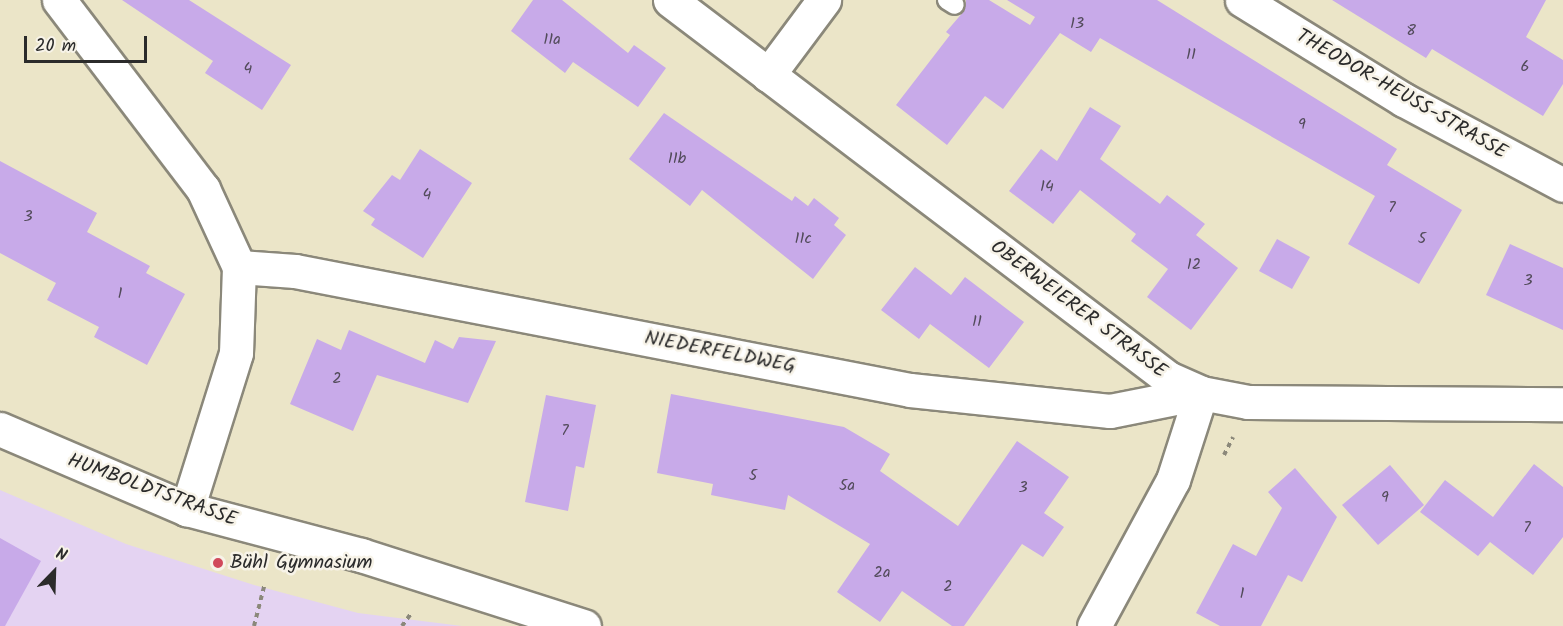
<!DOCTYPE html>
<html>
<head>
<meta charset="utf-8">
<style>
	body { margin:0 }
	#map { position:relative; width:1563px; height:626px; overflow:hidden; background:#ebe5c8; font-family:Kalam,sans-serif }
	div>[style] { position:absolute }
	.built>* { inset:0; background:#e4d3f2 }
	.building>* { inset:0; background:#c8aae9 }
	.path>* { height:4px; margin-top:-2px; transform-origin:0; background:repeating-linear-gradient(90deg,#8b887a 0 4.5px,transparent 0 9px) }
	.roads { filter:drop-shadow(2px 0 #8b887a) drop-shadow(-2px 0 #8b887a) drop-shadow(0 2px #8b887a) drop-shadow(0 -2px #8b887a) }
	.lane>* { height:18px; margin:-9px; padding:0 9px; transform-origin:9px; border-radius:9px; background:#fff }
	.street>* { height:33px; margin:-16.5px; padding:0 16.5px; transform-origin:16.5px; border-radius:16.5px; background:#fff }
	.dots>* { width:16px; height:16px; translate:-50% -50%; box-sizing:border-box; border:3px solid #f7f3e8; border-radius:50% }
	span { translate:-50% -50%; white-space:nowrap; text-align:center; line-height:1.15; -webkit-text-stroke:5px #f7f3e8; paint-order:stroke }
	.number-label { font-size:16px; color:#524b5a }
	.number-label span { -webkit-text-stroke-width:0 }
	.street-label { font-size:20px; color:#2b2b2b }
	.poi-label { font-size:20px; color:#2b2b2b }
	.left { translate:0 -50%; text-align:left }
	.north { position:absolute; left:24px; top:542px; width:60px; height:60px; -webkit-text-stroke:4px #f7f3e8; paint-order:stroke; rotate:23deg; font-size:16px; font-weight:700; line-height:24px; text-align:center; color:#2b2b2b }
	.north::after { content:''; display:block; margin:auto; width:21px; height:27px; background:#2b2b2b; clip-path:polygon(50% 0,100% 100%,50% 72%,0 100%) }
	.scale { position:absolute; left:24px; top:36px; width:123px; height:27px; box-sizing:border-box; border:3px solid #2b2b2b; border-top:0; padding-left:8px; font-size:18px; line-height:21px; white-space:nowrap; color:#2b2b2b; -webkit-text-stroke:4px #f7f3e8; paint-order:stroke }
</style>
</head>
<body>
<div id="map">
	<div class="built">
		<div style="clip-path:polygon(0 490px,126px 544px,254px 585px,358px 613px,462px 626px,0 626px)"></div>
	</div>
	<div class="building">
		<div style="clip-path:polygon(122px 0,189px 0,291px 65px,262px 110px,205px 73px,213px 61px)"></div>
		<div style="clip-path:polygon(533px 0,562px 0,628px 53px,634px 45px,666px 68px,638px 107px,573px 62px,565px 73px,511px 31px)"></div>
		<div style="clip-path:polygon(966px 0,989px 0,1030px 25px,1035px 17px,1007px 0,1157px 0,1397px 149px,1387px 165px,1462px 210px,1419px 284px,1348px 244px,1375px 196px,1100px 38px,1091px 52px,1060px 33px,1003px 109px,985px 96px,947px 145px,896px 105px,950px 35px,946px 32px,964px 11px)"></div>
		<div style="clip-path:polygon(1332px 0,1546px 0,1526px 37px,1563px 60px,1563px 84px,1543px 116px,1432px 49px,1426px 58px)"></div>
		<div style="clip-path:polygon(1090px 107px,1121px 126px,1100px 159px,1160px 204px,1167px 195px,1205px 224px,1196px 235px,1238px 268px,1191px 330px,1147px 297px,1168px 269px,1131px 241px,1136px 234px,1080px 190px,1053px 224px,1009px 191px,1041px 149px,1057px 161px)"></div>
		<div style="clip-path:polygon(664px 113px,792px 201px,795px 196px,808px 206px,814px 198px,839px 218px,834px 225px,846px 235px,813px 279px,702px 190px,690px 206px,629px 159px)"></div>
		<div style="clip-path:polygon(420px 149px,472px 183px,423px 258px,371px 225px,375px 219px,363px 211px,392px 175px,400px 180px)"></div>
		<div style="clip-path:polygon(0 161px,97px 213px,87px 232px,150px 266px,146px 273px,185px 294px,147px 365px,94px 337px,99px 327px,47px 300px,56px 283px,0 253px)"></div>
		<div style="clip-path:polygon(1277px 239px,1310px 257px,1292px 289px,1259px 271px)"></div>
		<div style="clip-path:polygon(1510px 244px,1563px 268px,1563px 330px,1486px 295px)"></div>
		<div style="clip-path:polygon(915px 267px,951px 295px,965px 277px,1024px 322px,989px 368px,930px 324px,919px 339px,881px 310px)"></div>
		<div style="clip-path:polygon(349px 330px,425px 363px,435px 340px,453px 349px,459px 337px,496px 341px,468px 403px,377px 375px,353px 431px,290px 404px,317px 339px,341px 350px)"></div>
		<div style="clip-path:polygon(671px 394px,844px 427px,890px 454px,880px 471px,958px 526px,1017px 441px,1069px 477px,1044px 513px,1064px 527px,1043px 557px,1022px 544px,964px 626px,952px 626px,902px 591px,880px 622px,837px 592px,870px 544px,788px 495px,785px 510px,711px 495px,713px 484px,657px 473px)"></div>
		<div style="clip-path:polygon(546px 395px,596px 405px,584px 468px,576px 466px,568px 511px,525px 502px)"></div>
		<div style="clip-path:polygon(1534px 464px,1563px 487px,1563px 537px,1533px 575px,1490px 542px,1478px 556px,1420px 512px,1445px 480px,1493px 517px)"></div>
		<div style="clip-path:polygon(1390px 465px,1424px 505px,1378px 545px,1342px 505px)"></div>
		<div style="clip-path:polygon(1295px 468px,1337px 517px,1302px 582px,1288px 575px,1261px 626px,1220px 626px,1196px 613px,1233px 544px,1256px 556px,1282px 508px,1268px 492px)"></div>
		<div style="clip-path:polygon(0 538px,41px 561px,5px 626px,0 626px)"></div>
	</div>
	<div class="path">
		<div style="left:1224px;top:455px;width:20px;rotate:-63deg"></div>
		<div style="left:254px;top:626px;width:44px;rotate:-75.7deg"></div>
		<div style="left:402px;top:626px;width:17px;rotate:-54deg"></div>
	</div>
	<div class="roads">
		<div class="lane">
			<div style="left:947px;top:0;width:9px;rotate:32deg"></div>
		</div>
		<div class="street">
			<div style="left:59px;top:0;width:238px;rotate:52.7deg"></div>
			<div style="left:203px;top:189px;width:86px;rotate:65.2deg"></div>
			<div style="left:239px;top:267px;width:86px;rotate:92deg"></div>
			<div style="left:236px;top:353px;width:164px;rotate:107.4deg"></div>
			<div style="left:670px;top:0;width:625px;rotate:37.2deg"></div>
			<div style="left:1168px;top:378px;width:36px;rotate:24deg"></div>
			<div style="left:1201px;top:393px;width:48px;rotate:10.8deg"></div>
			<div style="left:1248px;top:402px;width:315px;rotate:0.4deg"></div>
			<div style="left:1242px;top:0;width:190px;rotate:31.7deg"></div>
			<div style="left:1404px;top:100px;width:180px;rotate:28.1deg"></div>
			<div style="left:768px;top:75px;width:94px;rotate:-53.3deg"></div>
			<div style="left:239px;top:267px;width:56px;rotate:4.1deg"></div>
			<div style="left:295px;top:271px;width:626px;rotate:10.95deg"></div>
			<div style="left:910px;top:390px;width:201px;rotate:6deg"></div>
			<div style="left:1110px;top:411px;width:93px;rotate:-11.2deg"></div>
			<div style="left:0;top:429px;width:203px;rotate:23.2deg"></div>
			<div style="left:187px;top:509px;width:180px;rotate:14.8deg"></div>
			<div style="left:361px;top:555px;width:234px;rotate:17.7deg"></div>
			<div style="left:1094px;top:626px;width:166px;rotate:-61.6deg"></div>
			<div style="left:1173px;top:480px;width:91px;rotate:-72.2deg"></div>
		</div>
	</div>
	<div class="dots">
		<div style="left:218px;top:563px;background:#d1495b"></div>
	</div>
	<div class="number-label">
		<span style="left:1077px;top:24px">13</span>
		<span style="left:1411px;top:31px">8</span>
		<span style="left:552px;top:40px">11a</span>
		<span style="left:1191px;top:55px">11</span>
		<span style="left:1525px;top:67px">6</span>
		<span style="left:248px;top:69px">4</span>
		<span style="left:1302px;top:125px">9</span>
		<span style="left:677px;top:159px">11b</span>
		<span style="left:1047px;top:187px">14</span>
		<span style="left:427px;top:195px">4</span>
		<span style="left:1392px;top:208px">7</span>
		<span style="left:28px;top:217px">3</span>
		<span style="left:803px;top:239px">11c</span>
		<span style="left:1422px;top:239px">5</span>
		<span style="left:1194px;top:265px">12</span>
		<span style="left:1528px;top:281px">3</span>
		<span style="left:120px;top:294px">1</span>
		<span style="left:977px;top:322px">11</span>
		<span style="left:337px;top:379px">2</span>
		<span style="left:565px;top:431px">7</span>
		<span style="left:753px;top:476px">5</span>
		<span style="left:847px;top:486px">5a</span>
		<span style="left:1023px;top:488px">3</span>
		<span style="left:1385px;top:498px">9</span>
		<span style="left:1527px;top:528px">7</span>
		<span style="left:882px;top:573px">2a</span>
		<span style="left:948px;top:587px">2</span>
		<span style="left:1242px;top:594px">1</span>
	</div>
	<div class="street-label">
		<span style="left:1401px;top:95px;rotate:30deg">THEODOR-HEUSS-STRASSE</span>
		<span style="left:1078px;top:310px;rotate:37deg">OBERWEIERER STRASSE</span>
		<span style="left:720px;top:353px;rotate:11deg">NIEDERFELDWEG</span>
		<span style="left:152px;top:491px;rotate:20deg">HUMBOLDTSTRASSE</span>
	</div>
	<div class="poi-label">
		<span class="left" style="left:230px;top:563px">Bühl Gymnasium</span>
	</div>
	<div class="north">N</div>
	<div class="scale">20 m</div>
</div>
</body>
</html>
